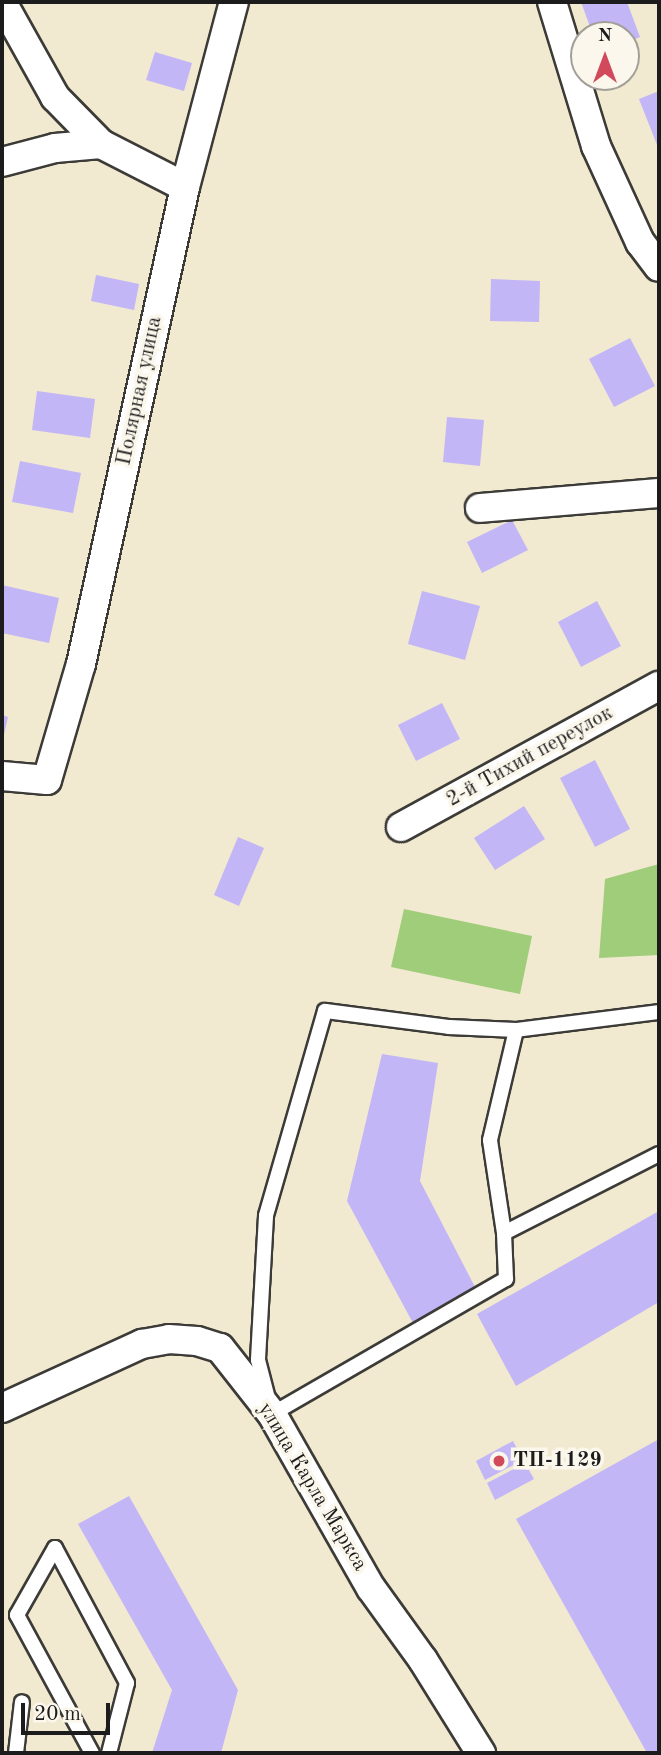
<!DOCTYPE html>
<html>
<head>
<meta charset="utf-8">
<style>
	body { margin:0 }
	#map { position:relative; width:661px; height:1755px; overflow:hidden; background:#f1e9d0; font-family:"Old Standard TT",serif }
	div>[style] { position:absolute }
	.green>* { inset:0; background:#a0cd7a }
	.building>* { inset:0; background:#c2b6f7 }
	.roads { filter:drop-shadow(2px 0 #3c3b37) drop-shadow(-2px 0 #3c3b37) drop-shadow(0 2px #3c3b37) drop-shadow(0 -2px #3c3b37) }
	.lane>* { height:14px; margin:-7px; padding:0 7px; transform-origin:7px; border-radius:7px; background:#fff }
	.street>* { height:28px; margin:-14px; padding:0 14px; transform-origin:14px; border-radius:14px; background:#fff }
	.dots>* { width:19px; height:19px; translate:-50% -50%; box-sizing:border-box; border:4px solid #fbf7ec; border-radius:50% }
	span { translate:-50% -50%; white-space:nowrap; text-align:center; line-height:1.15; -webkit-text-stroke:7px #fbf7ec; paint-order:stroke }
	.street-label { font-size:21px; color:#1c1c1c }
	.poi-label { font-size:21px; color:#1c1c1c; font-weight:700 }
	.left { translate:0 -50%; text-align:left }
	.frame { position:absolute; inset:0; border:4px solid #1c1c1c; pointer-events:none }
	.north { position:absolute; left:570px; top:21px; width:70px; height:70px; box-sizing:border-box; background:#fbf7ec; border:2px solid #a29f99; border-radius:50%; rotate:0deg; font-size:19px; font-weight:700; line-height:28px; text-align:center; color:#1c1c1c }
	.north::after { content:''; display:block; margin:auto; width:24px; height:32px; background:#d1495b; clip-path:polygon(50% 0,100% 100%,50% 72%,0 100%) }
	.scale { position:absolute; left:21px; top:1703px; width:89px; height:32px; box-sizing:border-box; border:4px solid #1c1c1c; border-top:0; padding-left:9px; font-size:21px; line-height:24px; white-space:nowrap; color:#1c1c1c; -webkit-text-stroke:5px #fbf7ec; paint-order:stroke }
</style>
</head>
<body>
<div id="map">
	<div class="green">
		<div style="clip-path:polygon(659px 864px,659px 955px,599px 958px,605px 879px)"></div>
		<div style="clip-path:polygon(404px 909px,532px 936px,520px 994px,391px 967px)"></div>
	</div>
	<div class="building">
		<div style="clip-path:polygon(581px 2px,627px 2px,640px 37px,626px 43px,626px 35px,593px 35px)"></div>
		<div style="clip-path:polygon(155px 52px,192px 63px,184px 91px,146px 80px)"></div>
		<div style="clip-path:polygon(659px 91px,659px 150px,639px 99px)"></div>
		<div style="clip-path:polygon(96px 275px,139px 284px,134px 310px,91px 301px)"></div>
		<div style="clip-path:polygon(491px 279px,540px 281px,539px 322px,490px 321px)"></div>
		<div style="clip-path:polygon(630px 338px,655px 386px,614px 407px,589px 359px)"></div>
		<div style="clip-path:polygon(37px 391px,95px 399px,90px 438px,32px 430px)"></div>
		<div style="clip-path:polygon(447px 417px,484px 420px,480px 466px,443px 462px)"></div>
		<div style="clip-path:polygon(20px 461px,81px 473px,73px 513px,12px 502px)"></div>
		<div style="clip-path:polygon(512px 520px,528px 550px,482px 573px,467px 542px)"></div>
		<div style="clip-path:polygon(2px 585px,59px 598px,49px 643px,2px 633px)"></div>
		<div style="clip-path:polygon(422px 591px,480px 606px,465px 660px,408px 644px)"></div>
		<div style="clip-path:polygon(597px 601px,621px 646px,581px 667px,558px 622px)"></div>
		<div style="clip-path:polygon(442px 703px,460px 739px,416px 761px,398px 725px)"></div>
		<div style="clip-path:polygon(2px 715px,8px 717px,3px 739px,2px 738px)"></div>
		<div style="clip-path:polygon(595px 760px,630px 829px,595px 847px,560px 778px)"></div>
		<div style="clip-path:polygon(524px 806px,545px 839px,495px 870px,474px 838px)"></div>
		<div style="clip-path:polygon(238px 837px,264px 848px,239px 906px,214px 895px)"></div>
		<div style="clip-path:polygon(382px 1054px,438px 1063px,420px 1181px,475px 1287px,413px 1323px,347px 1201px)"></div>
		<div style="clip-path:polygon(659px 1211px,659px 1302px,516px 1386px,477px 1314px)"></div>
		<div style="clip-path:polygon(659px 1439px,659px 1753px,647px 1753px,516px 1519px)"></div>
		<div style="clip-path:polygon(513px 1441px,523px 1460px,485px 1480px,476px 1461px)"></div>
		<div style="clip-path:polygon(525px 1463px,534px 1479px,495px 1500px,487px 1483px)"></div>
		<div style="clip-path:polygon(129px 1496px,238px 1690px,221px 1753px,152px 1753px,172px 1690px,78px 1524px)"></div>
	</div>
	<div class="roads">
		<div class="lane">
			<div style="left:516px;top:1030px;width:144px;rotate:-7.2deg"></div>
			<div style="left:504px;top:1233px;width:94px;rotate:-98.6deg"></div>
			<div style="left:490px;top:1140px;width:113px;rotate:-76.7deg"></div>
			<div style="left:516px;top:1030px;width:67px;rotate:-177.4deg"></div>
			<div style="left:449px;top:1027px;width:125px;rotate:-172.6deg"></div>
			<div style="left:325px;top:1011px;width:213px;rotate:106.1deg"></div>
			<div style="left:266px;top:1216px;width:144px;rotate:93.2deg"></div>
			<div style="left:258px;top:1360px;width:56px;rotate:75.5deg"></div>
			<div style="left:272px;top:1414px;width:270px;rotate:-30deg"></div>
			<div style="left:506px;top:1279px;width:46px;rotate:-92.5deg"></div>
			<div style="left:504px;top:1233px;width:174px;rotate:-27deg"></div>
			<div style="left:55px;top:1548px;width:77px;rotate:119.6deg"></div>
			<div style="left:17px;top:1615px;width:157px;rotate:61.5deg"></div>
			<div style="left:55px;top:1548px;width:153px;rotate:61.9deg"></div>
			<div style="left:127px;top:1683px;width:72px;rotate:104.4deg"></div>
			<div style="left:16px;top:1753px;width:51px;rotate:-83.3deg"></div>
		</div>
		<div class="street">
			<div style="left:2px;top:2px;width:109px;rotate:60.8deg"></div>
			<div style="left:55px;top:97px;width:66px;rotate:45.6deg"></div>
			<div style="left:101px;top:144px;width:94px;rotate:27.1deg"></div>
			<div style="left:552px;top:2px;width:151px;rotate:73deg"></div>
			<div style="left:596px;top:146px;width:106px;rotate:65.4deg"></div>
			<div style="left:640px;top:242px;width:31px;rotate:53deg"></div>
			<div style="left:2px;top:162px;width:55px;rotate:-14.8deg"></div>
			<div style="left:55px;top:148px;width:46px;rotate:-5deg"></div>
			<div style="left:480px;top:508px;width:180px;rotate:-4.8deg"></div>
			<div style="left:2px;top:776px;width:45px;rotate:5.1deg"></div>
			<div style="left:47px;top:780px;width:121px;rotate:-73.7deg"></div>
			<div style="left:81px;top:664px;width:488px;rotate:-77.7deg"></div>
			<div style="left:185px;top:187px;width:191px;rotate:-75.2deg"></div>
			<div style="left:401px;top:827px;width:294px;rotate:-28.7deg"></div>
			<div style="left:2px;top:1408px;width:154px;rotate:-24.6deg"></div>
			<div style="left:142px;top:1344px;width:27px;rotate:-10deg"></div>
			<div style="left:169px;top:1339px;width:28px;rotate:4deg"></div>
			<div style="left:197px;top:1341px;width:24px;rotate:17deg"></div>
			<div style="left:220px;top:1348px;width:84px;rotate:51.8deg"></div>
			<div style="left:272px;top:1414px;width:200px;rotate:60.4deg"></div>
			<div style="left:371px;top:1588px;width:89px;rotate:54.2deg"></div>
			<div style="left:423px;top:1660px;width:110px;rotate:58.1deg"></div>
		</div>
	</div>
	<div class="dots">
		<div style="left:499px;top:1461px;background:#d1495b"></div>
	</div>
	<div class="street-label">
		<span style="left:140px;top:391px;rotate:-78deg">Полярная улица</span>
		<span style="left:530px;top:757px;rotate:-29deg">2-й Тихий переулок</span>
		<span style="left:312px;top:1487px;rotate:59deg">улица Карла Маркса</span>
	</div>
	<div class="poi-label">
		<span class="left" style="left:513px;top:1461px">ТП-1129</span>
	</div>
	<div class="frame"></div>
	<div class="north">N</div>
	<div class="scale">20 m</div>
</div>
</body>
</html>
